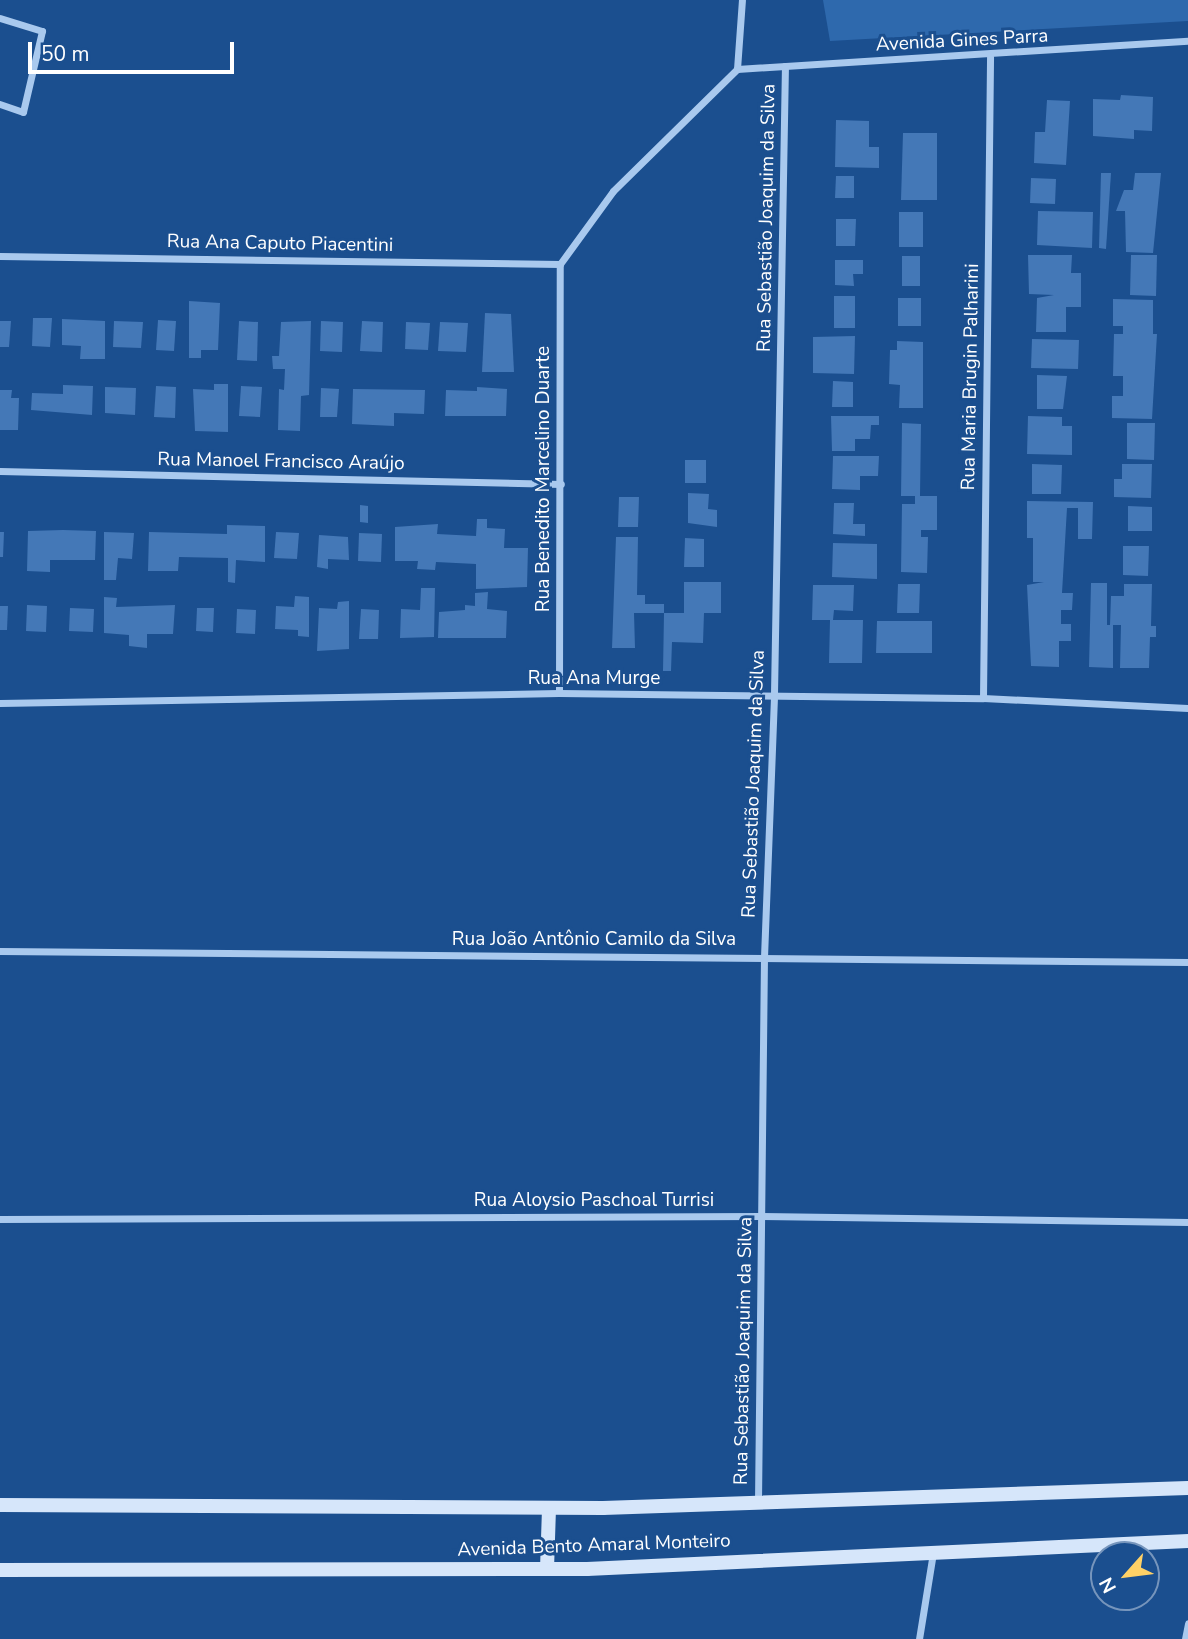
<!DOCTYPE html>
<html>
<head>
<meta charset="utf-8">
<style>
	body { margin:0 }
	#map { position:relative; width:1188px; height:1639px; overflow:hidden; background:#1b4f8f; font-family:"Nunito Sans",sans-serif }
	div>[style] { position:absolute }
	.green>* { inset:0; background:#2e69ad }
	.building>* { inset:0; background:#4478b7 }
	.street>* { height:7px; margin:-3.5px; padding:0 3.5px; transform-origin:3.5px; border-radius:3.5px; background:#a9c9ee }
	.secondary>* { height:14px; margin:-7px; padding:0 7px; transform-origin:7px; border-radius:7px; background:#d6e6fa }
	span { translate:-50% -50%; white-space:nowrap; text-align:center; line-height:1.15; -webkit-text-stroke:6px #1b4f8f; paint-order:stroke }
	.street-label { font-size:19px; color:#fff }
	.north { position:absolute; left:1090px; top:1541px; width:70px; height:70px; box-sizing:border-box; background:#1b4f8f; border:2px solid #7695bc; border-radius:50%; rotate:242deg; font-size:19px; font-weight:700; line-height:28px; text-align:center; color:#fff }
	.north::after { content:''; display:block; margin:auto; width:24px; height:32px; background:#ffd166; clip-path:polygon(50% 0,100% 100%,50% 72%,0 100%) }
	.scale { position:absolute; left:28px; top:42px; width:206px; height:32px; box-sizing:border-box; border:4px solid #fff; border-top:0; padding-left:9px; font-size:21px; line-height:24px; white-space:nowrap; color:#fff; -webkit-text-stroke:5px #1b4f8f; paint-order:stroke }
</style>
</head>
<body>
<div id="map">
	<div class="green">
		<div style="clip-path:polygon(823px 0,1188px 0,1188px 21px,830px 41px)"></div>
	</div>
	<div class="building">
		<div style="clip-path:polygon(1121px 95px,1153px 97px,1152px 131px,1134px 130px,1134px 139px,1093px 136px,1093px 99px,1120px 100px)"></div>
		<div style="clip-path:polygon(1047px 100px,1070px 101px,1066px 165px,1034px 163px,1035px 132px,1045px 132px)"></div>
		<div style="clip-path:polygon(836px 120px,869px 121px,869px 147px,879px 147px,879px 168px,835px 167px)"></div>
		<div style="clip-path:polygon(903px 133px,937px 133px,937px 200px,901px 200px)"></div>
		<div style="clip-path:polygon(1101px 173px,1111px 173px,1106px 249px,1099px 248px)"></div>
		<div style="clip-path:polygon(1135px 173px,1161px 173px,1153px 253px,1126px 252px,1125px 211px,1116px 211px,1124px 190px,1133px 190px)"></div>
		<div style="clip-path:polygon(836px 176px,854px 176px,854px 198px,835px 198px)"></div>
		<div style="clip-path:polygon(1031px 178px,1056px 179px,1055px 204px,1030px 203px)"></div>
		<div style="clip-path:polygon(1038px 211px,1093px 212px,1092px 248px,1037px 245px)"></div>
		<div style="clip-path:polygon(899px 212px,923px 212px,923px 247px,899px 247px)"></div>
		<div style="clip-path:polygon(836px 219px,856px 219px,855px 246px,836px 246px)"></div>
		<div style="clip-path:polygon(1028px 255px,1072px 255px,1071px 273px,1081px 273px,1081px 307px,1066px 307px,1066px 332px,1036px 332px,1037px 298px,1054px 295px,1029px 294px)"></div>
		<div style="clip-path:polygon(1131px 255px,1157px 255px,1156px 296px,1130px 295px)"></div>
		<div style="clip-path:polygon(902px 256px,920px 256px,920px 286px,902px 286px)"></div>
		<div style="clip-path:polygon(835px 260px,863px 260px,863px 274px,853px 274px,854px 286px,835px 285px)"></div>
		<div style="clip-path:polygon(834px 296px,855px 296px,855px 328px,834px 328px)"></div>
		<div style="clip-path:polygon(898px 298px,921px 298px,921px 326px,898px 326px)"></div>
		<div style="clip-path:polygon(1113px 299px,1153px 300px,1153px 334px,1157px 334px,1152px 419px,1112px 418px,1112px 396px,1123px 396px,1123px 376px,1113px 376px,1114px 334px,1123px 334px,1123px 326px,1113px 326px)"></div>
		<div style="clip-path:polygon(189px 301px,220px 303px,218px 350px,201px 350px,201px 358px,189px 358px)"></div>
		<div style="clip-path:polygon(485px 313px,511px 314px,514px 372px,482px 372px)"></div>
		<div style="clip-path:polygon(33px 318px,52px 318px,50px 347px,32px 346px)"></div>
		<div style="clip-path:polygon(62px 319px,105px 321px,105px 359px,80px 359px,81px 346px,62px 345px)"></div>
		<div style="clip-path:polygon(158px 320px,176px 321px,174px 351px,156px 350px)"></div>
		<div style="clip-path:polygon(0 321px,11px 321px,9px 347px,0 347px)"></div>
		<div style="clip-path:polygon(114px 321px,143px 322px,141px 348px,113px 347px)"></div>
		<div style="clip-path:polygon(239px 321px,258px 322px,257px 361px,237px 360px)"></div>
		<div style="clip-path:polygon(311px 321px,309px 395px,301px 396px,300px 431px,278px 430px,279px 389px,284px 390px,285px 369px,273px 369px,272px 356px,279px 356px,281px 322px)"></div>
		<div style="clip-path:polygon(321px 321px,343px 322px,342px 352px,320px 351px)"></div>
		<div style="clip-path:polygon(362px 321px,383px 322px,382px 352px,360px 351px)"></div>
		<div style="clip-path:polygon(406px 322px,430px 323px,428px 350px,405px 349px)"></div>
		<div style="clip-path:polygon(440px 322px,468px 323px,466px 352px,438px 351px)"></div>
		<div style="clip-path:polygon(855px 336px,854px 374px,813px 373px,813px 337px)"></div>
		<div style="clip-path:polygon(1032px 339px,1079px 340px,1078px 369px,1031px 368px)"></div>
		<div style="clip-path:polygon(897px 341px,923px 342px,923px 408px,899px 408px,900px 385px,889px 384px,890px 350px,897px 350px)"></div>
		<div style="clip-path:polygon(1037px 375px,1067px 376px,1063px 409px,1037px 409px)"></div>
		<div style="clip-path:polygon(833px 381px,853px 382px,853px 407px,832px 407px)"></div>
		<div style="clip-path:polygon(214px 384px,228px 384px,228px 432px,195px 431px,193px 389px,214px 390px)"></div>
		<div style="clip-path:polygon(63px 385px,93px 386px,92px 415px,31px 410px,32px 393px,63px 394px)"></div>
		<div style="clip-path:polygon(156px 386px,176px 387px,175px 418px,154px 417px)"></div>
		<div style="clip-path:polygon(241px 386px,262px 387px,260px 417px,239px 416px)"></div>
		<div style="clip-path:polygon(105px 387px,136px 388px,135px 415px,105px 413px)"></div>
		<div style="clip-path:polygon(477px 387px,507px 389px,506px 416px,445px 416px,446px 390px,477px 391px)"></div>
		<div style="clip-path:polygon(321px 388px,339px 389px,337px 417px,320px 417px)"></div>
		<div style="clip-path:polygon(353px 389px,425px 390px,424px 414px,394px 413px,394px 426px,352px 424px)"></div>
		<div style="clip-path:polygon(0 390px,12px 390px,11px 398px,19px 398px,18px 430px,0 430px)"></div>
		<div style="clip-path:polygon(831px 416px,879px 416px,879px 425px,871px 425px,870px 439px,855px 439px,855px 451px,832px 451px)"></div>
		<div style="clip-path:polygon(1028px 416px,1062px 417px,1062px 426px,1072px 426px,1072px 455px,1027px 454px)"></div>
		<div style="clip-path:polygon(902px 423px,921px 424px,920px 496px,937px 496px,937px 530px,921px 530px,921px 537px,928px 537px,927px 573px,901px 572px,902px 504px,915px 504px,915px 496px,901px 496px)"></div>
		<div style="clip-path:polygon(1127px 423px,1155px 423px,1154px 460px,1127px 459px)"></div>
		<div style="clip-path:polygon(833px 456px,879px 456px,878px 476px,860px 476px,860px 490px,832px 489px)"></div>
		<div style="clip-path:polygon(685px 460px,706px 460px,706px 483px,685px 483px)"></div>
		<div style="clip-path:polygon(1032px 464px,1062px 465px,1061px 494px,1032px 494px)"></div>
		<div style="clip-path:polygon(1122px 464px,1152px 464px,1151px 498px,1114px 497px,1114px 479px,1122px 479px)"></div>
		<div style="clip-path:polygon(688px 493px,709px 494px,708px 509px,717px 510px,717px 527px,688px 523px)"></div>
		<div style="clip-path:polygon(619px 497px,639px 497px,638px 527px,618px 527px)"></div>
		<div style="clip-path:polygon(1027px 501px,1093px 502px,1092px 539px,1078px 539px,1078px 508px,1067px 508px,1062px 593px,1073px 593px,1072px 610px,1061px 610px,1061px 624px,1071px 624px,1071px 641px,1059px 641px,1059px 667px,1031px 666px,1027px 585px,1044px 582px,1033px 582px,1033px 538px,1027px 538px)"></div>
		<div style="clip-path:polygon(834px 503px,854px 503px,853px 524px,865px 524px,865px 536px,833px 534px)"></div>
		<div style="clip-path:polygon(360px 505px,368px 506px,368px 523px,360px 522px)"></div>
		<div style="clip-path:polygon(1128px 506px,1152px 507px,1152px 531px,1128px 531px)"></div>
		<div style="clip-path:polygon(477px 519px,487px 519px,487px 528px,505px 529px,504px 548px,528px 548px,527px 587px,476px 589px,476px 564px,436px 562px,435px 570px,417px 569px,418px 561px,395px 561px,395px 527px,438px 524px,437px 534px,476px 536px)"></div>
		<div style="clip-path:polygon(227px 525px,265px 526px,265px 562px,236px 560px,235px 583px,228px 582px,228px 558px,179px 557px,178px 571px,148px 571px,149px 532px,227px 534px)"></div>
		<div style="clip-path:polygon(63px 530px,96px 531px,95px 560px,50px 560px,50px 572px,27px 571px,28px 531px)"></div>
		<div style="clip-path:polygon(0 532px,4px 532px,3px 557px,0 557px)"></div>
		<div style="clip-path:polygon(104px 532px,134px 533px,132px 559px,118px 558px,116px 580px,104px 580px)"></div>
		<div style="clip-path:polygon(276px 532px,299px 533px,297px 559px,274px 558px)"></div>
		<div style="clip-path:polygon(359px 533px,382px 534px,381px 562px,358px 561px)"></div>
		<div style="clip-path:polygon(319px 535px,348px 537px,349px 560px,328px 559px,328px 569px,317px 567px)"></div>
		<div style="clip-path:polygon(616px 537px,638px 537px,637px 595px,645px 595px,645px 604px,664px 604px,664px 613px,634px 613px,635px 648px,612px 648px)"></div>
		<div style="clip-path:polygon(685px 538px,704px 539px,704px 567px,684px 567px)"></div>
		<div style="clip-path:polygon(833px 543px,877px 544px,877px 579px,832px 577px)"></div>
		<div style="clip-path:polygon(1123px 546px,1149px 546px,1148px 576px,1123px 575px)"></div>
		<div style="clip-path:polygon(684px 582px,721px 582px,721px 613px,704px 613px,703px 643px,672px 642px,671px 671px,663px 671px,664px 613px,684px 613px)"></div>
		<div style="clip-path:polygon(1091px 583px,1107px 583px,1107px 625px,1110px 625px,1111px 596px,1124px 596px,1124px 584px,1152px 584px,1151px 626px,1156px 626px,1156px 637px,1150px 637px,1149px 668px,1120px 668px,1121px 625px,1113px 625px,1113px 668px,1089px 667px)"></div>
		<div style="clip-path:polygon(898px 584px,920px 584px,919px 613px,897px 613px)"></div>
		<div style="clip-path:polygon(813px 585px,854px 585px,853px 611px,834px 610px,833px 620px,863px 620px,862px 663px,829px 663px,830px 620px,812px 620px)"></div>
		<div style="clip-path:polygon(421px 588px,435px 588px,434px 637px,400px 638px,401px 609px,420px 610px)"></div>
		<div style="clip-path:polygon(488px 592px,487px 609px,507px 611px,506px 638px,438px 638px,439px 612px,465px 610px,465px 605px,475px 606px,475px 593px)"></div>
		<div style="clip-path:polygon(295px 596px,309px 597px,309px 637px,298px 636px,298px 630px,275px 629px,276px 606px,294px 607px)"></div>
		<div style="clip-path:polygon(104px 597px,117px 598px,116px 607px,175px 605px,173px 634px,147px 634px,147px 648px,129px 646px,129px 635px,104px 633px)"></div>
		<div style="clip-path:polygon(349px 601px,349px 649px,317px 651px,319px 608px,337px 609px,338px 602px)"></div>
		<div style="clip-path:polygon(27px 605px,47px 606px,46px 632px,26px 631px)"></div>
		<div style="clip-path:polygon(0 606px,8px 606px,7px 630px,0 630px)"></div>
		<div style="clip-path:polygon(70px 608px,94px 609px,93px 632px,69px 631px)"></div>
		<div style="clip-path:polygon(197px 608px,214px 608px,213px 632px,196px 631px)"></div>
		<div style="clip-path:polygon(237px 609px,256px 610px,255px 634px,236px 633px)"></div>
		<div style="clip-path:polygon(361px 609px,379px 610px,378px 639px,359px 639px)"></div>
		<div style="clip-path:polygon(877px 621px,932px 621px,932px 653px,876px 653px)"></div>
	</div>
	<div class="street">
		<div style="left:0;top:18px;width:44px;rotate:17.2deg"></div>
		<div style="left:42px;top:31px;width:83px;rotate:103.2deg"></div>
		<div style="left:23px;top:112px;width:24px;rotate:-161deg"></div>
		<div style="left:737px;top:69px;width:452px;rotate:-3.6deg"></div>
		<div style="left:0;top:256px;width:560px;rotate:0.82deg"></div>
		<div style="left:560px;top:264px;width:90px;rotate:-54deg"></div>
		<div style="left:613px;top:191px;width:174px;rotate:-44.5deg"></div>
		<div style="left:737px;top:69px;width:69px;rotate:-85.9deg"></div>
		<div style="left:0;top:471px;width:561px;rotate:1.33deg"></div>
		<div style="left:559px;top:693px;width:429px;rotate:-89.9deg"></div>
		<div style="left:983px;top:698px;width:641px;rotate:-89.37deg"></div>
		<div style="left:0;top:703px;width:559px;rotate:-1.02deg"></div>
		<div style="left:559px;top:693px;width:424px;rotate:0.7deg"></div>
		<div style="left:983px;top:698px;width:205px;rotate:2.8deg"></div>
		<div style="left:0;top:951px;width:1188px;rotate:0.53deg"></div>
		<div style="left:0;top:1219px;width:762px;rotate:-0.23deg"></div>
		<div style="left:762px;top:1216px;width:426px;rotate:0.8deg"></div>
		<div style="left:758px;top:1502px;width:545px;rotate:-89.37deg"></div>
		<div style="left:764px;top:957px;width:263px;rotate:-87.8deg"></div>
		<div style="left:774px;top:694px;width:628px;rotate:-89deg"></div>
		<div style="left:919px;top:1639px;width:87px;rotate:-80.8deg"></div>
		<div style="left:1185px;top:1639px;width:16px;rotate:-79deg"></div>
	</div>
	<div class="secondary">
		<div style="left:0;top:1505px;width:603px;rotate:0.29deg"></div>
		<div style="left:603px;top:1508px;width:585px;rotate:-1.96deg"></div>
		<div style="left:547px;top:1569px;width:61px;rotate:-88.1deg"></div>
		<div style="left:0;top:1570px;width:587px;rotate:-0.1deg"></div>
		<div style="left:587px;top:1569px;width:602px;rotate:-2.67deg"></div>
	</div>
	<div class="street-label">
		<span style="left:962px;top:41px;rotate:-3deg">Avenida Gines Parra</span>
		<span style="left:767px;top:218px;rotate:-89deg">Rua Sebastião Joaquim da Silva</span>
		<span style="left:280px;top:244px;rotate:1deg">Rua Ana Caputo Piacentini</span>
		<span style="left:971px;top:377px;rotate:-89deg">Rua Maria Brugin Palharini</span>
		<span style="left:281px;top:462px;rotate:1deg">Rua Manoel Francisco Araújo</span>
		<span style="left:544px;top:479px;rotate:-90deg">Rua Benedito Marcelino Duarte</span>
		<span style="left:594px;top:679px">Rua Ana Murge</span>
		<span style="left:754px;top:784px;rotate:-88deg">Rua Sebastião Joaquim da Silva</span>
		<span style="left:594px;top:940px">Rua João Antônio Camilo da Silva</span>
		<span style="left:594px;top:1201px">Rua Aloysio Paschoal Turrisi</span>
		<span style="left:744px;top:1351px;rotate:-89deg">Rua Sebastião Joaquim da Silva</span>
		<span style="left:594px;top:1546px;rotate:-2deg">Avenida Bento Amaral Monteiro</span>
	</div>
	<div class="north">N</div>
	<div class="scale">50 m</div>
</div>
</body>
</html>
